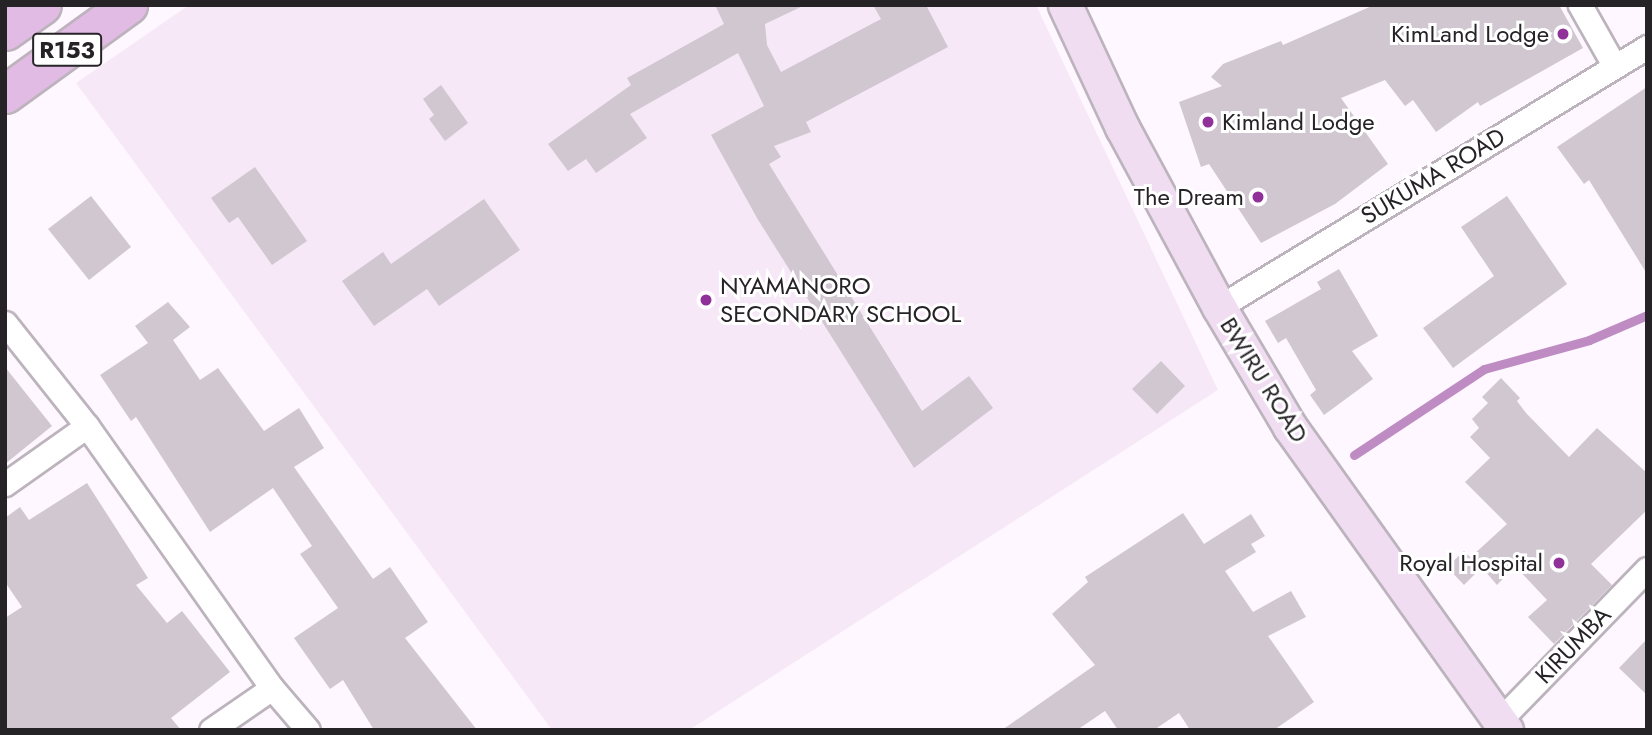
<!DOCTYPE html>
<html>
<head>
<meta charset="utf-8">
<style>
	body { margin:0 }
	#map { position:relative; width:1652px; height:735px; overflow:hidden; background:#fef7ff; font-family:Jost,sans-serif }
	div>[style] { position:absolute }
	.built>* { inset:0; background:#f7e8f8 }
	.stream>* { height:9px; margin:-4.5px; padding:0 4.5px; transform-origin:4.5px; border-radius:4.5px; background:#be8bc3 }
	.building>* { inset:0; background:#d0c7d1 }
	.roads { filter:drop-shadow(2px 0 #bcb3bd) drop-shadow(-2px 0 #bcb3bd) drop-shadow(0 2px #bcb3bd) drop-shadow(0 -2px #bcb3bd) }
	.minor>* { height:23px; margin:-11.5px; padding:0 11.5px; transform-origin:11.5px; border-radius:11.5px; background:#fff }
	.secondary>* { height:33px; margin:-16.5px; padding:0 16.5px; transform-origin:16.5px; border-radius:16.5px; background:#f0ddf2 }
	.primary>* { height:37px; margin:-18.5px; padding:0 18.5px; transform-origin:18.5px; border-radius:18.5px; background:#e2bbe5 }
	.dots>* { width:19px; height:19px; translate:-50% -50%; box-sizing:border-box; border:4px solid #fff; border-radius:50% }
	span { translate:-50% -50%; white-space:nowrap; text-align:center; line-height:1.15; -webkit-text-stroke:6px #fff; paint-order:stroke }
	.shield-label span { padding:2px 5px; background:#fff; border:2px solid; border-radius:5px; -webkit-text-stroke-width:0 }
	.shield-label { font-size:23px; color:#262327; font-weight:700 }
	.poi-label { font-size:24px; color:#262327 }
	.right { translate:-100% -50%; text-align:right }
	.left { translate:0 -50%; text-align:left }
	.street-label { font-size:24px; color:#262327 }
	.frame { position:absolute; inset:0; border:7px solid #262327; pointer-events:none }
</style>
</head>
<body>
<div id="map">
	<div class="built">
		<div style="clip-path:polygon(189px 5px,1036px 5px,1218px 390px,689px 730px,552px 730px,76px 83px)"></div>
	</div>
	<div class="stream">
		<div style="left:1354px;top:455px;width:156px;rotate:-33.5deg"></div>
		<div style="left:1484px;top:369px;width:109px;rotate:-15.4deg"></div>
		<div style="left:1589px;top:340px;width:63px;rotate:-23.3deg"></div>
	</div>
	<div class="building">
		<div style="clip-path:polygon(715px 5px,805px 5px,765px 24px,767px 45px,781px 72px,881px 19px,873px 5px,926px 5px,948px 47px,806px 122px,811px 132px,774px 146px,781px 157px,769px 164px,922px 411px,969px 376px,993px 408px,914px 468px,757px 218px,711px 135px,764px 106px,738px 53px,630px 114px,647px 138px,596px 173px,586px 159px,568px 171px,548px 144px,631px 85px,627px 78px,724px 24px)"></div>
		<div style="clip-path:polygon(1374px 5px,1559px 5px,1583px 48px,1480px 106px,1478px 102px,1436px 132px,1413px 100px,1405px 106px,1385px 80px,1341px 98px,1388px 164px,1335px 204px,1261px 243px,1209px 164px,1201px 167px,1179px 102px,1222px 86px,1211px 77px,1223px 64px,1281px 41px,1283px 45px)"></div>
		<div style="clip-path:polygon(441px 85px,468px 123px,445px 141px,429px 119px,434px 115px,423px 99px)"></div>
		<div style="clip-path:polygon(1647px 87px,1647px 274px,1589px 180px,1584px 184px,1557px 147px)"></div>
		<div style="clip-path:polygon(255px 167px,307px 241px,272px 265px,238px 217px,229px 223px,211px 198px)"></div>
		<div style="clip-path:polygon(91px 196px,131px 247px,89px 280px,48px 229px)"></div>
		<div style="clip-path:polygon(1507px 196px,1567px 284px,1453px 368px,1423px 328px,1494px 276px,1461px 227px)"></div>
		<div style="clip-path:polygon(484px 199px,520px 250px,439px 306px,427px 289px,374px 326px,342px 281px,383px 252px,391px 264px)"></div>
		<div style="clip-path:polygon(1339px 269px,1378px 336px,1352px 351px,1373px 379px,1324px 415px,1310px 395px,1316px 390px,1286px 338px,1278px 343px,1265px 321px,1321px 289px,1317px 282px)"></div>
		<div style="clip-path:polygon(168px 302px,190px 327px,173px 340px,200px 380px,218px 368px,264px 431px,299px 408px,324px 448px,294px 467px,373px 579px,390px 567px,428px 622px,405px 638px,477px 730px,374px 730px,343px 680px,330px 689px,294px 638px,338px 608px,300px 554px,312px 546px,273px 488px,210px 532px,136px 417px,131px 421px,100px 375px,148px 343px,135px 326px)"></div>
		<div style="clip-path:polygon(1161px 361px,1185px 386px,1157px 414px,1132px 389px)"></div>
		<div style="clip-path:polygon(5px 367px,52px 426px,5px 464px)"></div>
		<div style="clip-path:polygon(1501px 378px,1520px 398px,1517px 401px,1526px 413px,1569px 457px,1597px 428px,1647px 473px,1647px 510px,1591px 564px,1612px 585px,1554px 644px,1528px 617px,1547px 600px,1515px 566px,1497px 585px,1472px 556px,1507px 524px,1465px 482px,1490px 458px,1470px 437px,1479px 428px,1472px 419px,1488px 403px,1482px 397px)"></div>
		<div style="clip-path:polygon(87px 483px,148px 578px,136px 585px,167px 623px,182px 611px,230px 672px,171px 718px,181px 730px,5px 730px,5px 618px,22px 607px,5px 582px,5px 518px,20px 507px,29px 520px)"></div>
		<div style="clip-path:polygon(1183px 513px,1204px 544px,1251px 514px,1265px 536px,1251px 544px,1256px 552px,1225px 571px,1253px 612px,1291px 591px,1306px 617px,1268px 636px,1314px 702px,1274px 730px,1190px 730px,1179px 713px,1154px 730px,1118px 730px,1105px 711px,1077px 730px,1002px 730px,1095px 665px,1052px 614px,1088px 582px,1085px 577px)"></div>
		<div style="clip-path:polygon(1464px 551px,1481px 568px,1464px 585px,1447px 567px)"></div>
		<div style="clip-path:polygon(1647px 639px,1647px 695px,1619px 668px)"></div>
	</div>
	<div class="roads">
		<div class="minor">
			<div style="left:1580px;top:5px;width:69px;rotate:60.5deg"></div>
			<div style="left:1219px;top:307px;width:501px;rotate:-31.28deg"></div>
			<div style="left:5px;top:323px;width:132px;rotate:51.5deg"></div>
			<div style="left:87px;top:426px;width:321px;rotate:54.8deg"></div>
			<div style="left:272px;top:688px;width:55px;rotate:49.4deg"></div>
			<div style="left:5px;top:484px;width:100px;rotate:-35.3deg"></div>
			<div style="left:1499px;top:721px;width:212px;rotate:-45.8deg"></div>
			<div style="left:211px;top:730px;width:74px;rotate:-34.5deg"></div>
		</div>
		<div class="secondary">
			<div style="left:1065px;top:5px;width:135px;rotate:65deg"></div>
			<div style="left:1122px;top:127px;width:204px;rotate:61.7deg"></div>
			<div style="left:1219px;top:307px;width:139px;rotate:59.4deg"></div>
			<div style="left:1290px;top:427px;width:372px;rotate:54.5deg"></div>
		</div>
		<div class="primary">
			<div style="left:5px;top:31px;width:45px;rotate:-35.1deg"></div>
			<div style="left:5px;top:94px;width:152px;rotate:-35.9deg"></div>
		</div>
	</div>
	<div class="dots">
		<div style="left:1563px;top:34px;background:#90319a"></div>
		<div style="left:1208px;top:122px;background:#90319a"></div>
		<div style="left:1258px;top:197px;background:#90319a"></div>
		<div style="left:706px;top:300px;background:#90319a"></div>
		<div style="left:1559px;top:563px;background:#90319a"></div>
	</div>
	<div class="shield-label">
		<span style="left:67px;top:50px">R153</span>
	</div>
	<div class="poi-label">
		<span class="right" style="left:1549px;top:34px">KimLand Lodge</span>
		<span class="left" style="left:1222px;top:122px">Kimland Lodge</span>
		<span class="right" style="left:1244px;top:197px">The Dream</span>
		<span class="left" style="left:720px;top:300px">NYAMANORO<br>SECONDARY SCHOOL</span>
		<span class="right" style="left:1543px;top:563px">Royal Hospital</span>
	</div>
	<div class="street-label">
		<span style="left:1433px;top:176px;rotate:-31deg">SUKUMA ROAD</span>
		<span style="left:1264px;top:380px;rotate:58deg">BWIRU ROAD</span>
		<span style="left:1573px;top:645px;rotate:-46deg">KIRUMBA</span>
	</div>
	<div class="frame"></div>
</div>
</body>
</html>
